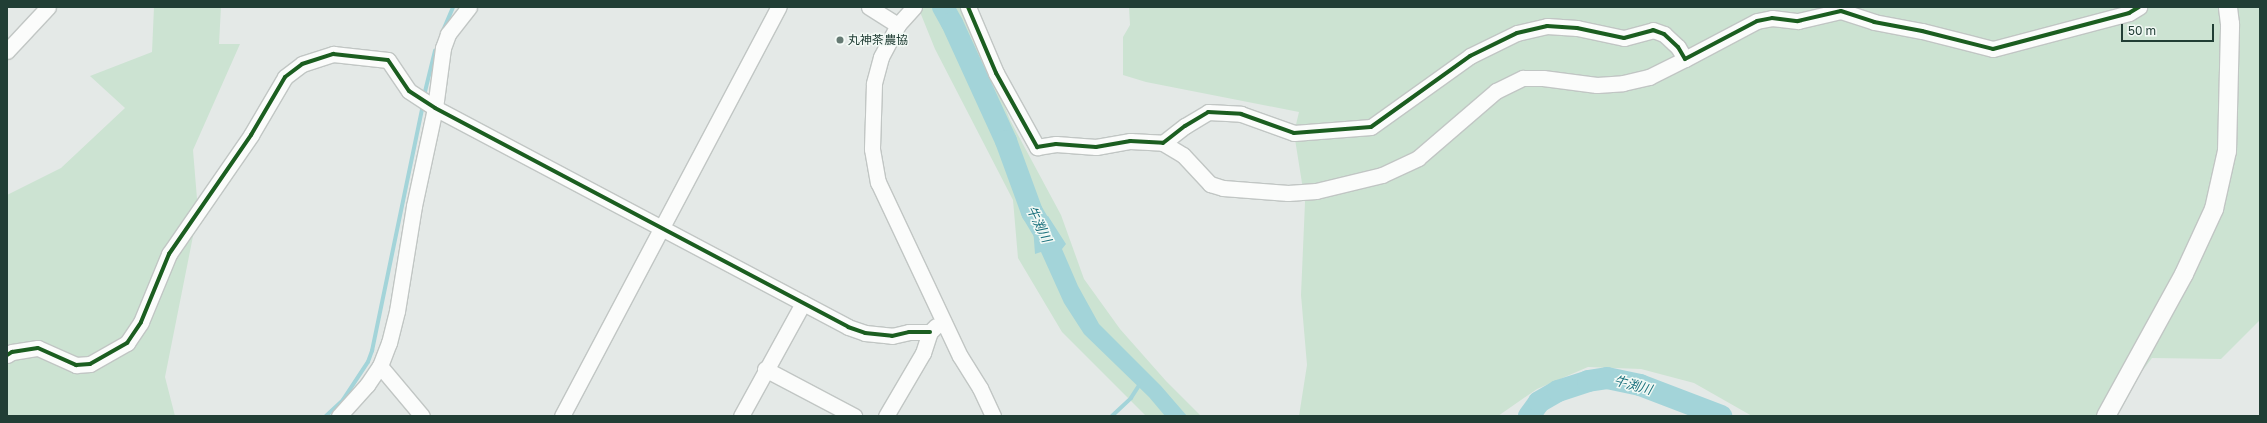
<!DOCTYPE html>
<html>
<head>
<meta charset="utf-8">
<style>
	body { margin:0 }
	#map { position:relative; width:2267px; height:423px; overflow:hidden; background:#e4e9e7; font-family:"Golos Text","Noto Sans JP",sans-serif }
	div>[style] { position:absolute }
	.green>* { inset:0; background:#cce3d2 }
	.water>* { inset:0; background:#a3d4d9 }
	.stream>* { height:3.5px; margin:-1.75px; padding:0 1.75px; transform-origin:1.75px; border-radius:1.75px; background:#a3d4d9 }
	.river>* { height:22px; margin:-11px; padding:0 11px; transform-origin:11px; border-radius:11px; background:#a3d4d9 }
	.roads { filter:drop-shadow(1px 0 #c1c6c4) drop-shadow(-1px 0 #c1c6c4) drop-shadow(0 1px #c1c6c4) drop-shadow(0 -1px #c1c6c4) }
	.minor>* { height:15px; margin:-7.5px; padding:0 7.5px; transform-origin:7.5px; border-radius:7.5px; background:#fbfcfb }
	.tertiary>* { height:18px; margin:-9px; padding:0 9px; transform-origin:9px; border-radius:9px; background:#fbfcfb }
	.cycleway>* { height:4px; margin:-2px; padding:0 2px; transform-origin:2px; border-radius:2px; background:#1b5e20 }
	.dots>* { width:11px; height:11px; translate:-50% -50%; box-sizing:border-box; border:2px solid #f2f9f5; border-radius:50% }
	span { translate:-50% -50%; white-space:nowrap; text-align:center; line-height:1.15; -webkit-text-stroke:3px #f2f9f5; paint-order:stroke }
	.poi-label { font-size:12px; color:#213e35 }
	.left { translate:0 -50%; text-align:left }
	.water-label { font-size:13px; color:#19707c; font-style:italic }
	.frame { position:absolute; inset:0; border:8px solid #213e35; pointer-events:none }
	.scale { position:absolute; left:2121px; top:24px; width:93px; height:18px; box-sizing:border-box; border:2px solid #213e35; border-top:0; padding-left:5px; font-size:12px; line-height:14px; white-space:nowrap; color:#213e35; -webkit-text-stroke:3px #f2f9f5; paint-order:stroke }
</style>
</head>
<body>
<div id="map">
	<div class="green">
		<div style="clip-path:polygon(154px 7px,221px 7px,219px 44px,240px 44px,193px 150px,198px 211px,165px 377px,175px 416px,7px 416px,7px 195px,61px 168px,125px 108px,90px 76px,152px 52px)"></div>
		<div style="clip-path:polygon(918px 7px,966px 7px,1010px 120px,1061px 215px,1084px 279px,1120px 329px,1166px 381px,1201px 416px,1146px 416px,1062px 332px,1018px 258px,1013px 200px,935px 49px)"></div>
		<div style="clip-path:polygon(1129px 7px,2260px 7px,2260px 320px,2221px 359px,2152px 358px,2108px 416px,1752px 416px,1694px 383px,1641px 369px,1588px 367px,1537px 389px,1498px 416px,1299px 416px,1307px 365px,1301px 295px,1305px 202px,1294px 133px,1299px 112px,1146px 82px,1123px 75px,1123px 37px,1130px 25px)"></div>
	</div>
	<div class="water">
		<div style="clip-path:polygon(1032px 212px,1043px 218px,1048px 216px,1066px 244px,1062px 249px,1078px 286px,1099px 324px,1161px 386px,1187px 416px,1165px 416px,1149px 397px,1084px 334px,1064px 303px,1041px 252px,1035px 254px,1033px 227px,1035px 221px)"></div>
	</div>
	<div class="stream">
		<div style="left:443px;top:31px;width:26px;rotate:-67deg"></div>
		<div style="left:424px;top:96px;width:46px;rotate:-76.3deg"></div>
		<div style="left:326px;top:416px;width:23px;rotate:-43deg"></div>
		<div style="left:343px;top:400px;width:45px;rotate:-56.7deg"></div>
		<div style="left:368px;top:362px;width:12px;rotate:-70deg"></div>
		<div style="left:372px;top:351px;width:252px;rotate:-78.3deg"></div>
		<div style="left:1112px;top:416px;width:26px;rotate:-43deg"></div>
		<div style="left:1131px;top:398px;width:17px;rotate:-57deg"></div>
	</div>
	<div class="river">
		<div style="left:943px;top:7px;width:18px;rotate:61deg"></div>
		<div style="left:952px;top:23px;width:130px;rotate:65.4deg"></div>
		<div style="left:1006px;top:141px;width:76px;rotate:69.9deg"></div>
		<div style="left:1032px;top:212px;width:29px;rotate:59deg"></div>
		<div style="left:1529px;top:416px;width:17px;rotate:-54deg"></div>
		<div style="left:1539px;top:402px;width:22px;rotate:-30deg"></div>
		<div style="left:1558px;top:391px;width:32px;rotate:-18deg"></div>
		<div style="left:1588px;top:381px;width:19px;rotate:-9deg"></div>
		<div style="left:1607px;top:378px;width:34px;rotate:12deg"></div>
		<div style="left:1640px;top:385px;width:87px;rotate:20.9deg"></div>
	</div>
	<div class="roads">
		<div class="minor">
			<div style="left:869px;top:7px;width:34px;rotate:32deg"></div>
			<div style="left:914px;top:7px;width:24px;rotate:132deg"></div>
			<div style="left:898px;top:25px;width:36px;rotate:118deg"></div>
			<div style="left:881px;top:57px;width:28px;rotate:105deg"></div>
			<div style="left:874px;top:84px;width:65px;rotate:91.8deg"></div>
			<div style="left:872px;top:149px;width:34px;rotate:80deg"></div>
			<div style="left:878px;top:182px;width:192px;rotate:64.8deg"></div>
			<div style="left:960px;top:356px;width:38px;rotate:58deg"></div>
			<div style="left:980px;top:388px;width:31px;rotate:65deg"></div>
			<div style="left:968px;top:7px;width:72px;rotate:67deg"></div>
			<div style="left:996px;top:73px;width:85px;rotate:61deg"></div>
			<div style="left:1037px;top:147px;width:19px;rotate:-9deg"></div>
			<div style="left:1056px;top:144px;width:40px;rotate:4.3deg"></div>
			<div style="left:1096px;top:147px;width:35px;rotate:-10deg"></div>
			<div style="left:1130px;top:141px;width:33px;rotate:3deg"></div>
			<div style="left:1163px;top:143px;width:28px;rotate:-38deg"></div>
			<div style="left:1185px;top:126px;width:27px;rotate:-31deg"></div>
			<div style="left:1208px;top:112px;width:33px;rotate:3deg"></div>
			<div style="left:1241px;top:114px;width:56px;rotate:19.7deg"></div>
			<div style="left:1294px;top:133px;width:77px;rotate:-4.5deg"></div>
			<div style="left:1371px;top:127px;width:122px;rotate:-35.6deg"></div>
			<div style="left:1470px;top:56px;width:52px;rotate:-26.1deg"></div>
			<div style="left:1517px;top:33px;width:31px;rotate:-13deg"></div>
			<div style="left:1547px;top:26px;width:30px;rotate:4deg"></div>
			<div style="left:1577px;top:28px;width:48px;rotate:12deg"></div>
			<div style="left:1624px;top:38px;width:30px;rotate:-15deg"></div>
			<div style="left:1653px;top:30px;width:12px;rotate:20deg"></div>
			<div style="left:1664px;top:34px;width:19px;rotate:43deg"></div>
			<div style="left:1678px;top:47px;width:14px;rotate:60deg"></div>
			<div style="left:1685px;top:59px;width:81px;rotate:-27.8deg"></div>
			<div style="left:1757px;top:21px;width:15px;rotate:-11deg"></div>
			<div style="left:1772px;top:18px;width:26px;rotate:7deg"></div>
			<div style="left:1798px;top:21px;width:44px;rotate:-13.1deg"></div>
			<div style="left:1841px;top:11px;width:35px;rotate:18deg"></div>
			<div style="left:1874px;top:22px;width:49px;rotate:10.6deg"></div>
			<div style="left:1922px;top:31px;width:73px;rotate:14.2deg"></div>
			<div style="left:1993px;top:49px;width:141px;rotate:-14.8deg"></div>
			<div style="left:2129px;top:13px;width:12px;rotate:-31deg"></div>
			<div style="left:7px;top:51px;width:60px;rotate:-47deg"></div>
			<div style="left:1163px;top:143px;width:23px;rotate:31deg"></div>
			<div style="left:1183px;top:155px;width:40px;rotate:47deg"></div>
			<div style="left:1210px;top:184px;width:14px;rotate:17deg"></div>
			<div style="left:1223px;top:188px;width:65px;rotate:4.4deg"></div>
			<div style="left:1288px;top:193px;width:28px;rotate:-4deg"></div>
			<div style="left:1316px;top:191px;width:68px;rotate:-13.6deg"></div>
			<div style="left:1382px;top:175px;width:40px;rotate:-25deg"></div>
			<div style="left:1418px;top:158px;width:103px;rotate:-40.7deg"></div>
			<div style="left:1496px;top:91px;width:30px;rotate:-26deg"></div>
			<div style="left:1523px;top:78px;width:20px"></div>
			<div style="left:1543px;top:78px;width:54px;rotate:7.4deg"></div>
			<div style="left:1597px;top:85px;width:26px;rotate:-4deg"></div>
			<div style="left:1623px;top:83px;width:27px;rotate:-13deg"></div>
			<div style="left:1649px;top:77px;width:40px;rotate:-26.6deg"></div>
			<div style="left:7px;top:355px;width:6px;rotate:-31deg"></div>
			<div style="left:12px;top:352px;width:26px;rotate:-9deg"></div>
			<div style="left:38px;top:348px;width:42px;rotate:24.1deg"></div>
			<div style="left:76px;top:365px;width:14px;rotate:-4deg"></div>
			<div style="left:90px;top:364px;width:43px;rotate:-29.6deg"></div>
			<div style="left:127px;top:343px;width:25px;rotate:-56deg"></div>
			<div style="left:141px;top:322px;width:74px;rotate:-67.6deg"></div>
			<div style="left:169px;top:254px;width:145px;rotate:-55.4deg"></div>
			<div style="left:251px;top:135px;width:67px;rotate:-59.6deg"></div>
			<div style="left:285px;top:77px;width:21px;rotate:-37deg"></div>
			<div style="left:302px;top:64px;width:33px;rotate:-18deg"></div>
			<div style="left:333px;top:54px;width:55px;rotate:6.2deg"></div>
			<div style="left:388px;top:60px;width:37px;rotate:56deg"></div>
			<div style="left:409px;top:91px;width:31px;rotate:33deg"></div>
			<div style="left:435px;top:108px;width:467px;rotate:27.9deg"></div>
			<div style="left:848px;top:327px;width:18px;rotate:19deg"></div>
			<div style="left:865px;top:333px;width:27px;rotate:6deg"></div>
			<div style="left:892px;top:336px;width:17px;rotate:-13deg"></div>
			<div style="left:909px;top:332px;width:21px"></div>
			<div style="left:380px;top:366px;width:65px;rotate:50deg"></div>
			<div style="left:765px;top:369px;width:101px;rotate:27.8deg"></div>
			<div style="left:339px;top:416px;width:42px;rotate:-47.9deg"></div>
			<div style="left:367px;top:385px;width:23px;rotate:-56deg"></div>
			<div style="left:380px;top:366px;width:25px;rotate:-69deg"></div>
			<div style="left:389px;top:343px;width:33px;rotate:-76deg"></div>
			<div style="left:397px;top:311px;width:106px;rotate:-80.8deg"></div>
			<div style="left:414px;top:206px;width:100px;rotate:-77.9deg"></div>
			<div style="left:435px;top:108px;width:61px;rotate:-82.4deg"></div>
			<div style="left:443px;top:48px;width:15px;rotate:-70deg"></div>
			<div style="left:448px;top:34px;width:34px;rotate:-52deg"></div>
			<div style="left:562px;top:416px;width:463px;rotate:-62.1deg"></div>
			<div style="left:741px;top:416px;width:129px;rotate:-61.2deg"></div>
			<div style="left:886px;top:416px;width:73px;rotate:-59.6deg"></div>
			<div style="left:923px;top:353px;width:22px;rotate:-72deg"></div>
			<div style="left:930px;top:332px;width:8px;rotate:-45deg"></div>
		</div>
		<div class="tertiary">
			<div style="left:2106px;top:416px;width:162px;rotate:-61.2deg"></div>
			<div style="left:2184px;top:274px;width:72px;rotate:-65.2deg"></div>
			<div style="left:2214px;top:209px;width:59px;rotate:-77.4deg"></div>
			<div style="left:2227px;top:151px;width:127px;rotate:-88.6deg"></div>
			<div style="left:2230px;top:24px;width:17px;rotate:-97deg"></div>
		</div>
	</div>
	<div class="cycleway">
		<div style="left:968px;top:7px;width:72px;rotate:67deg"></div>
		<div style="left:996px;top:73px;width:85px;rotate:61deg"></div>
		<div style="left:1037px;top:147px;width:19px;rotate:-9deg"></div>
		<div style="left:1056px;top:144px;width:40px;rotate:4.3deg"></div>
		<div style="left:1096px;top:147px;width:35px;rotate:-10deg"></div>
		<div style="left:1130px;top:141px;width:33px;rotate:3deg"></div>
		<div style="left:1163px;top:143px;width:28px;rotate:-38deg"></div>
		<div style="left:1185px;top:126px;width:27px;rotate:-31deg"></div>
		<div style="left:1208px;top:112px;width:33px;rotate:3deg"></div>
		<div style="left:1241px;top:114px;width:56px;rotate:19.7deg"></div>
		<div style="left:1294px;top:133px;width:77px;rotate:-4.5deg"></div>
		<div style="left:1371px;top:127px;width:122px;rotate:-35.6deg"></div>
		<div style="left:1470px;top:56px;width:52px;rotate:-26.1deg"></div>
		<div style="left:1517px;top:33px;width:31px;rotate:-13deg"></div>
		<div style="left:1547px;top:26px;width:30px;rotate:4deg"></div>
		<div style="left:1577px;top:28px;width:48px;rotate:12deg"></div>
		<div style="left:1624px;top:38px;width:30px;rotate:-15deg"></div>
		<div style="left:1653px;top:30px;width:12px;rotate:20deg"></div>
		<div style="left:1664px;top:34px;width:19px;rotate:43deg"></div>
		<div style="left:1678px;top:47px;width:14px;rotate:60deg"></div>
		<div style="left:1685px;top:59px;width:81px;rotate:-27.8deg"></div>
		<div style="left:1757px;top:21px;width:15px;rotate:-11deg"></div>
		<div style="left:1772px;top:18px;width:26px;rotate:7deg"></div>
		<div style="left:1798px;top:21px;width:44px;rotate:-13.1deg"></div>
		<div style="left:1841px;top:11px;width:35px;rotate:18deg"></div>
		<div style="left:1874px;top:22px;width:49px;rotate:10.6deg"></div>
		<div style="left:1922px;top:31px;width:73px;rotate:14.2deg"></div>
		<div style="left:1993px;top:49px;width:141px;rotate:-14.8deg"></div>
		<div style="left:2129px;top:13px;width:12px;rotate:-31deg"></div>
		<div style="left:7px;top:355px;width:6px;rotate:-31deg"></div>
		<div style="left:12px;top:352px;width:26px;rotate:-9deg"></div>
		<div style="left:38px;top:348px;width:42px;rotate:24.1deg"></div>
		<div style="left:76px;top:365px;width:14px;rotate:-4deg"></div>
		<div style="left:90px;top:364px;width:43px;rotate:-29.6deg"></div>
		<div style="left:127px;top:343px;width:25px;rotate:-56deg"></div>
		<div style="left:141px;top:322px;width:74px;rotate:-67.6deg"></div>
		<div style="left:169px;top:254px;width:145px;rotate:-55.4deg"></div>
		<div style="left:251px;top:135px;width:67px;rotate:-59.6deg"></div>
		<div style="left:285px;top:77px;width:21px;rotate:-37deg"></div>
		<div style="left:302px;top:64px;width:33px;rotate:-18deg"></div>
		<div style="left:333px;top:54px;width:55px;rotate:6.2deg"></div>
		<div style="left:388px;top:60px;width:37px;rotate:56deg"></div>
		<div style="left:409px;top:91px;width:31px;rotate:33deg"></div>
		<div style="left:435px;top:108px;width:467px;rotate:27.9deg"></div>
		<div style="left:848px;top:327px;width:18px;rotate:19deg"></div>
		<div style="left:865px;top:333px;width:27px;rotate:6deg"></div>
		<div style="left:892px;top:336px;width:17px;rotate:-13deg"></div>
		<div style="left:909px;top:332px;width:21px"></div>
	</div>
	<div class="dots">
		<div style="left:840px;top:40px;background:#657a73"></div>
	</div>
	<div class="poi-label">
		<span class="left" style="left:848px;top:40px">丸神茶農協</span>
	</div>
	<div class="water-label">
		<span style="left:1039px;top:224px;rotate:64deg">牛渕川</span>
		<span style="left:1633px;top:385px;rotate:15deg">牛渕川</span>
	</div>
	<div class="frame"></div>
	<div class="scale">50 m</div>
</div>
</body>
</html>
